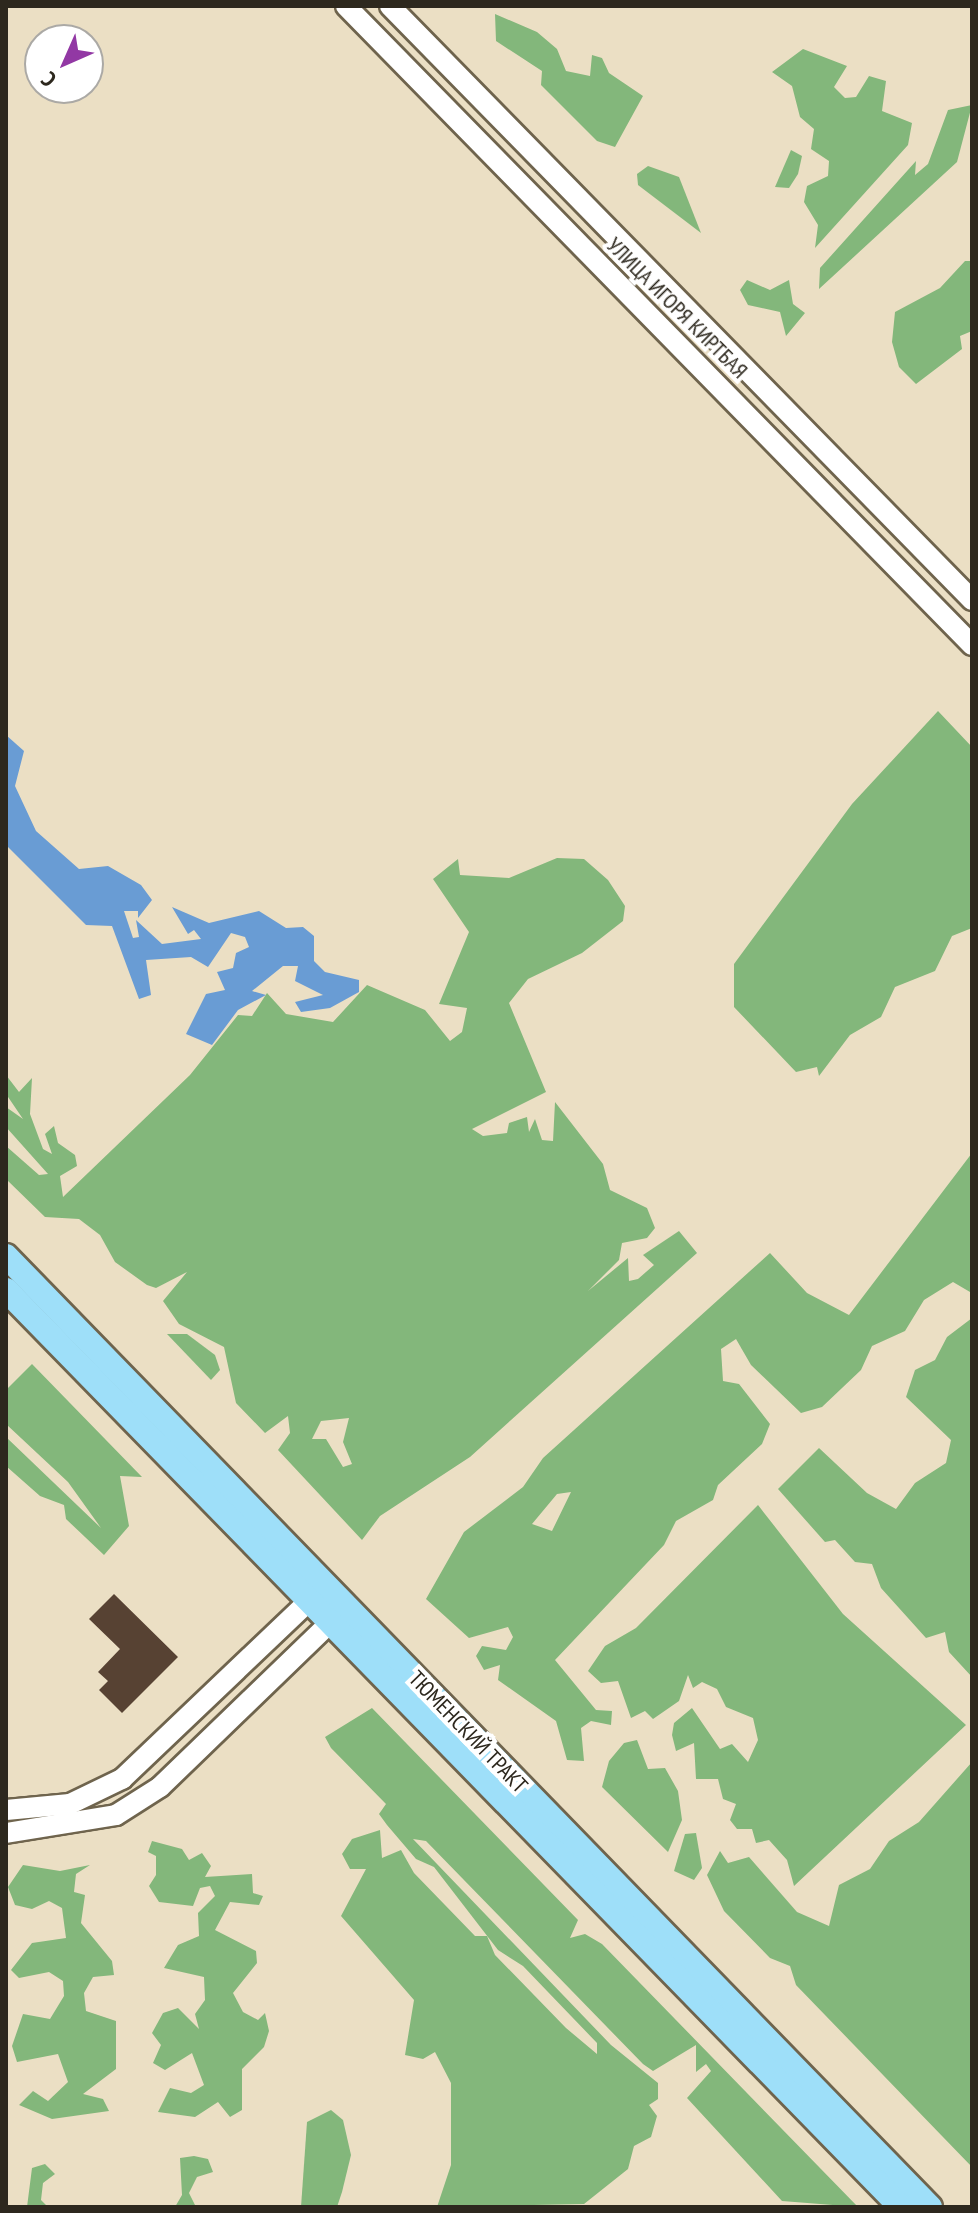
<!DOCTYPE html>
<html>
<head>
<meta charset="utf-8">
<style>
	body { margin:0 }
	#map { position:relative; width:978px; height:2213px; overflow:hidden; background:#ebdfc4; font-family:"PT Sans Narrow",sans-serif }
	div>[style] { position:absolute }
	.forest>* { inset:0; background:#83b77b }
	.water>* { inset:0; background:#699cd4 }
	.building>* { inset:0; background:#574233 }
	.roads { filter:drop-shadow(2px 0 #6f644d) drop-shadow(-2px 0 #6f644d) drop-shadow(0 2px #6f644d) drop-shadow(0 -2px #6f644d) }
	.minor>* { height:20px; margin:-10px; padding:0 10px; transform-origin:10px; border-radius:10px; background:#fff }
	.major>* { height:24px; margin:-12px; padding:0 12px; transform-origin:12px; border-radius:12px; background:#9edff9 }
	span { translate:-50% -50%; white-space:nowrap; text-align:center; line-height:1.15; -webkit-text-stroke:8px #fff; paint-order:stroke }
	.street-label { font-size:22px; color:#2d281e }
	.frame { position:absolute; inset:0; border:8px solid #2d281e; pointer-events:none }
	.north { position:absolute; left:24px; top:24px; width:80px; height:80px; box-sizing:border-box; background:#fff; border:2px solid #aba9a5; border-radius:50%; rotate:225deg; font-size:22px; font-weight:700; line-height:32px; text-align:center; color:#2d281e }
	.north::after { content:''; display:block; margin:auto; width:28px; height:36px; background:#9238a4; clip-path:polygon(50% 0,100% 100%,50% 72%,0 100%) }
</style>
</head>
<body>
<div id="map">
	<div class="forest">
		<div style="clip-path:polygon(495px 14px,537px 32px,557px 49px,566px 71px,590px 76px,592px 55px,602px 58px,609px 73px,643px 96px,615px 147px,597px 141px,541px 85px,542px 71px,496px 41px)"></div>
		<div style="clip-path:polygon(803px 49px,847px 66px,834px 87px,845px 98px,856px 97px,869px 76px,886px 81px,882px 111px,912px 123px,908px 145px,815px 248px,818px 225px,804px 202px,807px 186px,828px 176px,829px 161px,811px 149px,814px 129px,800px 117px,792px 86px,772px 72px)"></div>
		<div style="clip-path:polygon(972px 105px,957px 162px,819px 289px,820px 268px,916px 161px,915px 175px,928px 164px,948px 110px)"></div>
		<div style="clip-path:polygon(791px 150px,802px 156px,798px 174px,789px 188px,775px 187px)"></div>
		<div style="clip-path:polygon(648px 166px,679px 177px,701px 233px,638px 185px,637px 174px)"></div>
		<div style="clip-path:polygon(965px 261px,972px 261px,972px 331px,960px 336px,962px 349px,916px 384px,899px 367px,892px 342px,895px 312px,940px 288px)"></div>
		<div style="clip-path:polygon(747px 280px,770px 290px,789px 280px,793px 304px,805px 313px,786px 336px,780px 312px,748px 305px,740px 290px)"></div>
		<div style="clip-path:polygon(938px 711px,972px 747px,972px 928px,952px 936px,935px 971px,895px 987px,881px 1017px,850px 1035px,819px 1076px,817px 1067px,796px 1072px,734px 1007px,734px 964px,852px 804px)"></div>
		<div style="clip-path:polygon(evenodd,557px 858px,584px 859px,608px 880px,625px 906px,623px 921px,582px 953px,528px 979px,509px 1003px,546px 1092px,472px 1129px,483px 1136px,507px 1133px,509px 1123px,527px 1117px,529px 1132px,535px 1119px,542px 1140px,553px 1141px,555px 1102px,603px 1164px,610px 1190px,647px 1208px,655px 1228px,647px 1238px,622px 1243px,619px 1260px,588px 1291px,628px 1258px,629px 1281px,638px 1279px,654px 1265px,643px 1255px,679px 1231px,697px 1253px,470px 1457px,380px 1516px,362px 1540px,278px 1450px,290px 1433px,288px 1416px,265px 1433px,236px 1403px,224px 1347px,179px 1324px,163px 1301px,187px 1272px,156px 1288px,147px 1285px,115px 1262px,100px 1235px,79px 1219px,45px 1217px,6px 1179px,6px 1146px,39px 1175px,48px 1174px,6px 1127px,6px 1107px,23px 1119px,6px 1094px,6px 1075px,19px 1092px,32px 1078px,30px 1114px,43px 1149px,52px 1154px,45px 1134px,54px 1126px,58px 1143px,75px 1155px,77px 1166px,60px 1176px,63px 1197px,190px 1075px,238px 1015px,252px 1016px,267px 993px,286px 1014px,333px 1022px,367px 985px,425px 1010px,450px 1041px,462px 1032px,467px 1008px,439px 1004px,469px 932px,433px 879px,458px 859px,460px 875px,509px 878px,557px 858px,349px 1418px,343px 1442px,352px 1464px,343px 1467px,326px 1439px,312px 1439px,321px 1421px,349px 1418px)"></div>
		<div style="clip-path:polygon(evenodd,972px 1153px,970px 1292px,953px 1282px,924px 1300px,905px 1331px,872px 1346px,861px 1370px,822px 1407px,801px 1413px,751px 1365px,736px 1339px,721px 1349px,723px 1381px,739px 1384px,770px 1424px,762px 1444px,718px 1485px,713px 1500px,676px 1521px,664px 1545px,555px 1660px,596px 1710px,612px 1711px,611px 1725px,591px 1721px,581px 1728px,584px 1761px,567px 1760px,556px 1721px,498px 1680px,500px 1665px,484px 1670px,476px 1656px,482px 1646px,506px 1650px,513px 1637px,508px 1627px,469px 1638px,426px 1599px,464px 1532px,523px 1487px,543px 1458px,770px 1253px,807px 1293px,849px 1315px,972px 1153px,571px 1492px,552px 1531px,532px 1524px,557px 1494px,571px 1492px)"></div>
		<div style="clip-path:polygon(972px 1318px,972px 1677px,949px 1652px,945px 1632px,926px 1638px,881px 1588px,872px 1564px,855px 1562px,835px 1540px,825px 1542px,778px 1489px,819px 1448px,867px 1493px,896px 1509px,915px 1483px,946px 1463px,951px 1440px,906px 1397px,915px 1370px,935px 1360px,947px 1337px)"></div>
		<div style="clip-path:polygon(167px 1334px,187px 1334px,215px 1355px,220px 1370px,211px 1380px)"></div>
		<div style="clip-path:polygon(32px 1364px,142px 1477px,120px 1476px,129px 1526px,104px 1555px,66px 1519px,64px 1505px,40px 1496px,6px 1466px,6px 1437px,101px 1528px,68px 1482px,6px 1424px,6px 1390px)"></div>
		<div style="clip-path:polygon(758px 1505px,843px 1614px,966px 1725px,794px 1886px,787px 1860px,769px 1840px,756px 1843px,752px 1829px,737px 1829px,730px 1820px,736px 1804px,723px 1799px,718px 1779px,696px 1779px,694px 1743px,676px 1751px,672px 1735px,674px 1723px,692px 1708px,720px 1749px,732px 1744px,748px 1762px,758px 1740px,753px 1718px,726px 1707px,717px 1689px,702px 1682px,693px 1688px,688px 1675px,679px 1701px,653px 1719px,645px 1711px,631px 1718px,618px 1681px,601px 1683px,588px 1671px,605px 1646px,636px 1628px)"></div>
		<div style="clip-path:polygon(372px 1708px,578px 1920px,570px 1938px,585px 1934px,602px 1944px,858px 2207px,782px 2201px,687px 2098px,711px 2071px,706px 2064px,696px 2072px,696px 2045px,653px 2071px,643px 2064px,426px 1841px,413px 1839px,611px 2045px,658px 2083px,658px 2099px,649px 2105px,657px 2116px,651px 2137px,634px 2146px,628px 2169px,584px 2204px,437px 2207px,451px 2165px,451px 2083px,435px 2052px,423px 2059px,405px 2055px,414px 2000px,341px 1916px,366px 1869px,350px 1869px,342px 1854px,352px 1839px,380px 1830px,382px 1858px,401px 1850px,414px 1873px,475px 1936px,487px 1936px,495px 1955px,566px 2028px,597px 2054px,597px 2043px,523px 1966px,498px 1950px,434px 1867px,416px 1859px,387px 1825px,379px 1814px,386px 1804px,331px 1748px,325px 1737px)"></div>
		<div style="clip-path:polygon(637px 1740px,648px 1769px,665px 1768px,678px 1791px,682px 1820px,668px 1852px,602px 1787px,609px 1761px,624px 1743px)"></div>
		<div style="clip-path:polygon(972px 1762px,972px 2167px,796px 1985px,790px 1966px,770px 1958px,724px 1911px,707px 1875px,720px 1851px,728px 1863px,749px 1857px,797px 1912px,829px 1926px,839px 1885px,870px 1869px,889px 1841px,919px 1822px)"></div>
		<div style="clip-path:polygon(696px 1833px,702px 1868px,694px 1880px,674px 1871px,685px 1834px)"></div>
		<div style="clip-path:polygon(152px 1841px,182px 1849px,189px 1860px,202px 1853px,211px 1866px,205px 1877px,252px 1874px,253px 1893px,263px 1896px,259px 1905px,230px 1902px,215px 1930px,256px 1951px,257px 1963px,233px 1993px,243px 2012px,258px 2020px,265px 2013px,269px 2031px,264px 2047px,242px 2069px,242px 2110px,230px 2117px,218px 2102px,195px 2117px,158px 2112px,170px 2088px,191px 2093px,204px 2085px,192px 2053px,165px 2070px,153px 2063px,161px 2045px,152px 2033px,163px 2013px,178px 2008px,199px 2029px,195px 2014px,205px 2000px,204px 1977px,164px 1968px,178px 1945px,199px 1936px,198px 1913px,215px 1896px,210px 1886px,200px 1888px,193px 1906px,159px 1902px,149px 1886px,156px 1875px,156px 1856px,148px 1852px)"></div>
		<div style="clip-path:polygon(23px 1865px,60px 1871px,90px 1865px,76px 1874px,74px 1892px,85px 1895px,81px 1923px,112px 1961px,114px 1975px,93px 1977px,84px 1993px,86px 2011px,116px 2021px,116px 2069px,83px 2094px,103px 2099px,109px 2111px,52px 2119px,19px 2105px,33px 2091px,48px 2101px,68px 2082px,58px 2054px,17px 2062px,12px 2046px,23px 2014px,50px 2019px,64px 1996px,63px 1981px,49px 1972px,19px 1978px,11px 1970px,32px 1943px,66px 1938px,62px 1908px,49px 1901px,32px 1909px,15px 1905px,8px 1887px)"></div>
		<div style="clip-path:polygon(331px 2110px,343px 2120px,351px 2155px,342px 2192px,337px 2207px,301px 2207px,307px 2122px)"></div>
		<div style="clip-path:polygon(194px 2156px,208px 2159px,213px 2172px,197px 2177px,189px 2193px,196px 2207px,175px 2207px,182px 2195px,180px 2158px)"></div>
		<div style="clip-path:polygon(45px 2164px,55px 2174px,43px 2183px,41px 2200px,48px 2207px,27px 2207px,32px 2168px)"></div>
	</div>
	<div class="water">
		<div style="clip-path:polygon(6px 735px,24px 751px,15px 786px,36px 831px,79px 869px,108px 866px,141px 885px,152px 900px,138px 918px,138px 911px,124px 911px,133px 938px,139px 937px,136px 920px,162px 944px,201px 939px,194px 930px,188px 934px,172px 907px,209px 923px,259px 911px,286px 928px,303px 927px,314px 936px,314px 961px,325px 972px,359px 980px,359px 992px,330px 1008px,301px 1012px,295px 1002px,323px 995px,295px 981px,298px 966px,283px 966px,252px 991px,266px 995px,238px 1010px,212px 1045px,186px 1034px,206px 994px,225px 990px,217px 972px,233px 968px,236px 953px,249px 947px,245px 937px,231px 933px,208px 967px,191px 957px,146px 960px,151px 995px,139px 999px,112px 926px,86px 925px,6px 845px)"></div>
	</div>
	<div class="building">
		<div style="clip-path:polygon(114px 1594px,178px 1657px,122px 1713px,99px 1690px,108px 1681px,98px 1672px,120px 1649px,89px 1619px)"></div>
	</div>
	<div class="roads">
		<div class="minor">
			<div style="left:346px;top:6px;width:895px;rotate:45.59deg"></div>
			<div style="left:390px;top:6px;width:832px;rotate:45.58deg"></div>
			<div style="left:6px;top:1810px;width:64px;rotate:-5.4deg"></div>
			<div style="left:70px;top:1804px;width:58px;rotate:-25.7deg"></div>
			<div style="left:122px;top:1779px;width:260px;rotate:-43.6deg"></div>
			<div style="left:6px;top:1833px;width:111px;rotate:-9.3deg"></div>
			<div style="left:116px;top:1815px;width:52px;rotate:-32.5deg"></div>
			<div style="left:160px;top:1787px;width:238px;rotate:-44deg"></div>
		</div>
		<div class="major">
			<div style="left:6px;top:1256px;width:1326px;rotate:45.83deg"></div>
			<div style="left:6px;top:1290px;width:1281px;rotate:45.7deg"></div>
		</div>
	</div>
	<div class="street-label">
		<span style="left:677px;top:308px;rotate:45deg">УЛИЦА ИГОРЯ КИРТБАЯ</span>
		<span style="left:468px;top:1732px;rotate:46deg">ТЮМЕНСКИЙ ТРАКТ</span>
	</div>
	<div class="frame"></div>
	<div class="north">С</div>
</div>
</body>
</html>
